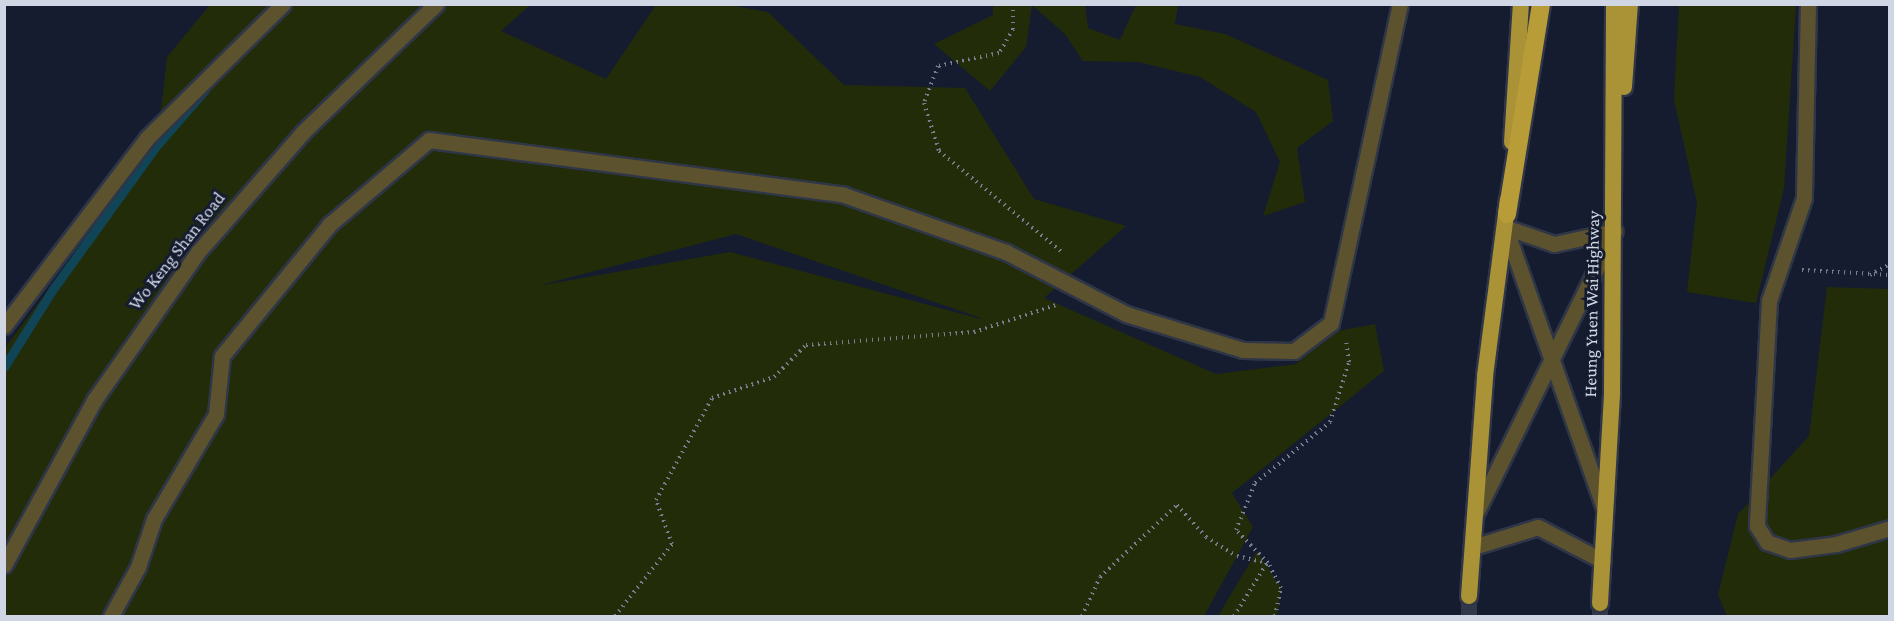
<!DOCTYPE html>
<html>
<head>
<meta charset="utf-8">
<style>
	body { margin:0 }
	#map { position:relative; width:1894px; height:621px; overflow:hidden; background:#151c2f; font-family:"Crimson Pro",serif }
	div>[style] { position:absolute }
	.green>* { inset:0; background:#222c09 }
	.stream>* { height:9px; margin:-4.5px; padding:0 4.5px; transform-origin:4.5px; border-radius:4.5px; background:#0f4557 }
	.trunk-tunnel>* { height:16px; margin-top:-8px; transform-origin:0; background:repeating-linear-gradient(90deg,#31384a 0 16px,transparent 0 24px) }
	.path>* { height:4px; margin-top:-2px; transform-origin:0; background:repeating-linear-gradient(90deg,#787e8f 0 1.5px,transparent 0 6px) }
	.roads { filter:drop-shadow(2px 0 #2f3648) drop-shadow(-2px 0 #2f3648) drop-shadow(0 2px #2f3648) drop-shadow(0 -2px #2f3648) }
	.service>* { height:15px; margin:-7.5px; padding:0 7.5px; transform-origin:7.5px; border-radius:7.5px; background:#5d522e }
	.minor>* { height:15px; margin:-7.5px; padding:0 7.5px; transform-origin:7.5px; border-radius:7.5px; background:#5d522e }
	.trunk>* { height:16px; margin:-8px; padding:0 8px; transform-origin:8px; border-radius:8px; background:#aa9236 }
	.motorway>* { height:18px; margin:-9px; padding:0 9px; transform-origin:9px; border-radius:9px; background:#b79c37 }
	span { translate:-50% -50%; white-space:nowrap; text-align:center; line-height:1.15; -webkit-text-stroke:6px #151c2f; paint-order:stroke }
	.street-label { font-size:18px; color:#d1d6e4 }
	.frame { position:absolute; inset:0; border:6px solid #d1d6e4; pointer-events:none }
</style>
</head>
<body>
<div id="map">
	<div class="green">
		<div style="clip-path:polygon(evenodd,724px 4px,768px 12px,844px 85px,965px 88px,1034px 199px,1126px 226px,1044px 298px,1216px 374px,1296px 364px,1338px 331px,1375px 324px,1384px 371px,1232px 493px,1253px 527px,1204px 616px,5px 616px,4px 349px,157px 145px,167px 57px,210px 5px,530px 5px,501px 31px,606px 79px,656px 5px,724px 4px,736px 234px,981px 318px,981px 319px,730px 252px,537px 286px,736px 234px)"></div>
		<div style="clip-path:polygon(993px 5px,1085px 5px,1088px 28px,1120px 40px,1136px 5px,1178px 5px,1175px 24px,1225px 34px,1328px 80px,1333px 121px,1297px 148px,1305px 202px,1263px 216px,1280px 162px,1256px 112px,1200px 77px,1138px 62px,1083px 61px,1065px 34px,1032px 5px,1026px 47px,990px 91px,934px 44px,993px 15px)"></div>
		<div style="clip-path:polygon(1679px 5px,1796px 5px,1784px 188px,1756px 303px,1687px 292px,1697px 203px,1674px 100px)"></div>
		<div style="clip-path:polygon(1827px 287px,1889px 289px,1889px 616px,1727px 616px,1718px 595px,1738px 514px,1809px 436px)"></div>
		<div style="clip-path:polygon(1257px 551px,1281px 588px,1277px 616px,1218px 616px)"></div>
	</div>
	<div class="stream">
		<div style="left:4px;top:367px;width:92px;rotate:-57.9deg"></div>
		<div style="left:53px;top:289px;width:178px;rotate:-54.2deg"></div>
		<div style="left:157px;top:145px;width:73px;rotate:-48.9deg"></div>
	</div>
	<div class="trunk-tunnel">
		<div style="left:1469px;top:616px;width:20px;rotate:-90deg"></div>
		<div style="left:1600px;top:616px;width:13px;rotate:-90deg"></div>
	</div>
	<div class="path">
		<div style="left:1013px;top:4px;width:25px;rotate:90deg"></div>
		<div style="left:1013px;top:29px;width:28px;rotate:120deg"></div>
		<div style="left:999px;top:53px;width:62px;rotate:168deg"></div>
		<div style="left:938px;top:66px;width:40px;rotate:111deg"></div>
		<div style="left:924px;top:103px;width:50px;rotate:72.6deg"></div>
		<div style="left:939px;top:151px;width:161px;rotate:39.4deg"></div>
		<div style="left:1802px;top:270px;width:88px;rotate:3.3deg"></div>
		<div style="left:1870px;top:275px;width:23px;rotate:-29deg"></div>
		<div style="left:615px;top:616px;width:92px;rotate:-51.6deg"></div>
		<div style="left:672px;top:544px;width:47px;rotate:-110deg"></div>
		<div style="left:656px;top:500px;width:116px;rotate:-61.2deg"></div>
		<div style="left:712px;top:398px;width:65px;rotate:-18.7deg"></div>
		<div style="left:774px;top:377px;width:45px;rotate:-45deg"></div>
		<div style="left:806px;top:345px;width:169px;rotate:-4.4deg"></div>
		<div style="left:974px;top:332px;width:86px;rotate:-18.2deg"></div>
		<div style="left:1082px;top:616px;width:43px;rotate:-65.2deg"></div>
		<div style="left:1100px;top:577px;width:105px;rotate:-43.1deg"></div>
		<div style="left:1177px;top:505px;width:43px;rotate:47.8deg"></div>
		<div style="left:1206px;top:537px;width:36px;rotate:32deg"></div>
		<div style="left:1237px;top:556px;width:31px;rotate:13deg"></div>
		<div style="left:1234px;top:616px;width:62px;rotate:-58.1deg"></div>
		<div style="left:1275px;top:616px;width:29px;rotate:-78deg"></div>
		<div style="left:1281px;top:588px;width:28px;rotate:-117deg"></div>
		<div style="left:1268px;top:563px;width:46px;rotate:-134.1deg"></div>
		<div style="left:1236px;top:530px;width:51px;rotate:-68deg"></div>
		<div style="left:1255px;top:483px;width:97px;rotate:-39.1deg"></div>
		<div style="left:1330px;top:422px;width:63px;rotate:-72.4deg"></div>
		<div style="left:1349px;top:362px;width:22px;rotate:-98deg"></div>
	</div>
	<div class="roads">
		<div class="service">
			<div style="left:1808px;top:4px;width:194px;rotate:91.2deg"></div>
			<div style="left:1804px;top:198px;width:109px;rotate:108.8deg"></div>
			<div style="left:1769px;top:301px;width:225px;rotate:93.1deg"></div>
			<div style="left:1757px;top:526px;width:19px;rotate:58deg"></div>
			<div style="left:1767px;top:542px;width:24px;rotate:19deg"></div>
			<div style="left:1790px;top:550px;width:46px;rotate:-7.4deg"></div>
			<div style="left:1836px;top:544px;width:56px;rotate:-16.5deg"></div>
			<div style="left:1505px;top:227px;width:301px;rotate:70.6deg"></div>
			<div style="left:1505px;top:227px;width:52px;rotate:19.1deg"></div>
			<div style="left:1554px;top:244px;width:62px;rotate:-12deg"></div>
			<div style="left:4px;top:326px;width:236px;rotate:-52.7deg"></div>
			<div style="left:147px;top:138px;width:191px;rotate:-44.6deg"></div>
			<div style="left:1476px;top:513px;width:312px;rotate:-63.8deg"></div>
			<div style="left:1473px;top:547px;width:68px;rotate:-17.1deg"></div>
			<div style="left:1538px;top:527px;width:73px;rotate:27.6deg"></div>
			<div style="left:111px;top:616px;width:56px;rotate:-61.1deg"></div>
			<div style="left:138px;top:567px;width:51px;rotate:-71.6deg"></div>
			<div style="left:154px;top:519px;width:122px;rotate:-59.4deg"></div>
			<div style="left:216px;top:414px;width:58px;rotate:-84.1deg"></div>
			<div style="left:222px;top:356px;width:171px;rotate:-50.7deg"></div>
			<div style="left:330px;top:224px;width:130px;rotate:-40.3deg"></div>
			<div style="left:429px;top:140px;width:419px;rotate:7.5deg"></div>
			<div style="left:844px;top:195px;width:172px;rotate:19.4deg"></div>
			<div style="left:1006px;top:252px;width:135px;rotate:27.3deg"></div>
			<div style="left:1126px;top:314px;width:122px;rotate:17.1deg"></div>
			<div style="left:1243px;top:350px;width:51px;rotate:1.1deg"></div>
			<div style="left:1294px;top:351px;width:46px;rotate:-37.1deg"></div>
			<div style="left:1331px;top:323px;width:326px;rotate:-77.8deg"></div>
		</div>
		<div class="minor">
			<div style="left:4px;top:565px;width:189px;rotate:-61.3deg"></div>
			<div style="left:95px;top:399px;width:179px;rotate:-55deg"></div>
			<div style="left:198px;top:252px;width:159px;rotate:-48.8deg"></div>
			<div style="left:303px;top:132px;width:185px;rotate:-43.9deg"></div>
		</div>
		<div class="trunk">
			<div style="left:1624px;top:87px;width:83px;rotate:-85.9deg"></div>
			<div style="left:1512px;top:142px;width:138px;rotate:-86.3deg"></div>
			<div style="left:1469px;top:596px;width:221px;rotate:-85.8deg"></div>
			<div style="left:1485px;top:376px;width:177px;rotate:-82.6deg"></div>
			<div style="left:1600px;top:603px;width:211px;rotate:-86.7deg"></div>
			<div style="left:1612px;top:392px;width:388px;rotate:-89.7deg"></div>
		</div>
		<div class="motorway">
			<div style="left:1507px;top:214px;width:213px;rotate:-80.8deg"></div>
		</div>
	</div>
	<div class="street-label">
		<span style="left:177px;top:251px;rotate:-52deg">Wo Keng Shan Road</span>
		<span style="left:1592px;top:304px;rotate:-89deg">Heung Yuen Wai Highway</span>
	</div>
	<div class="frame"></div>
</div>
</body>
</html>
